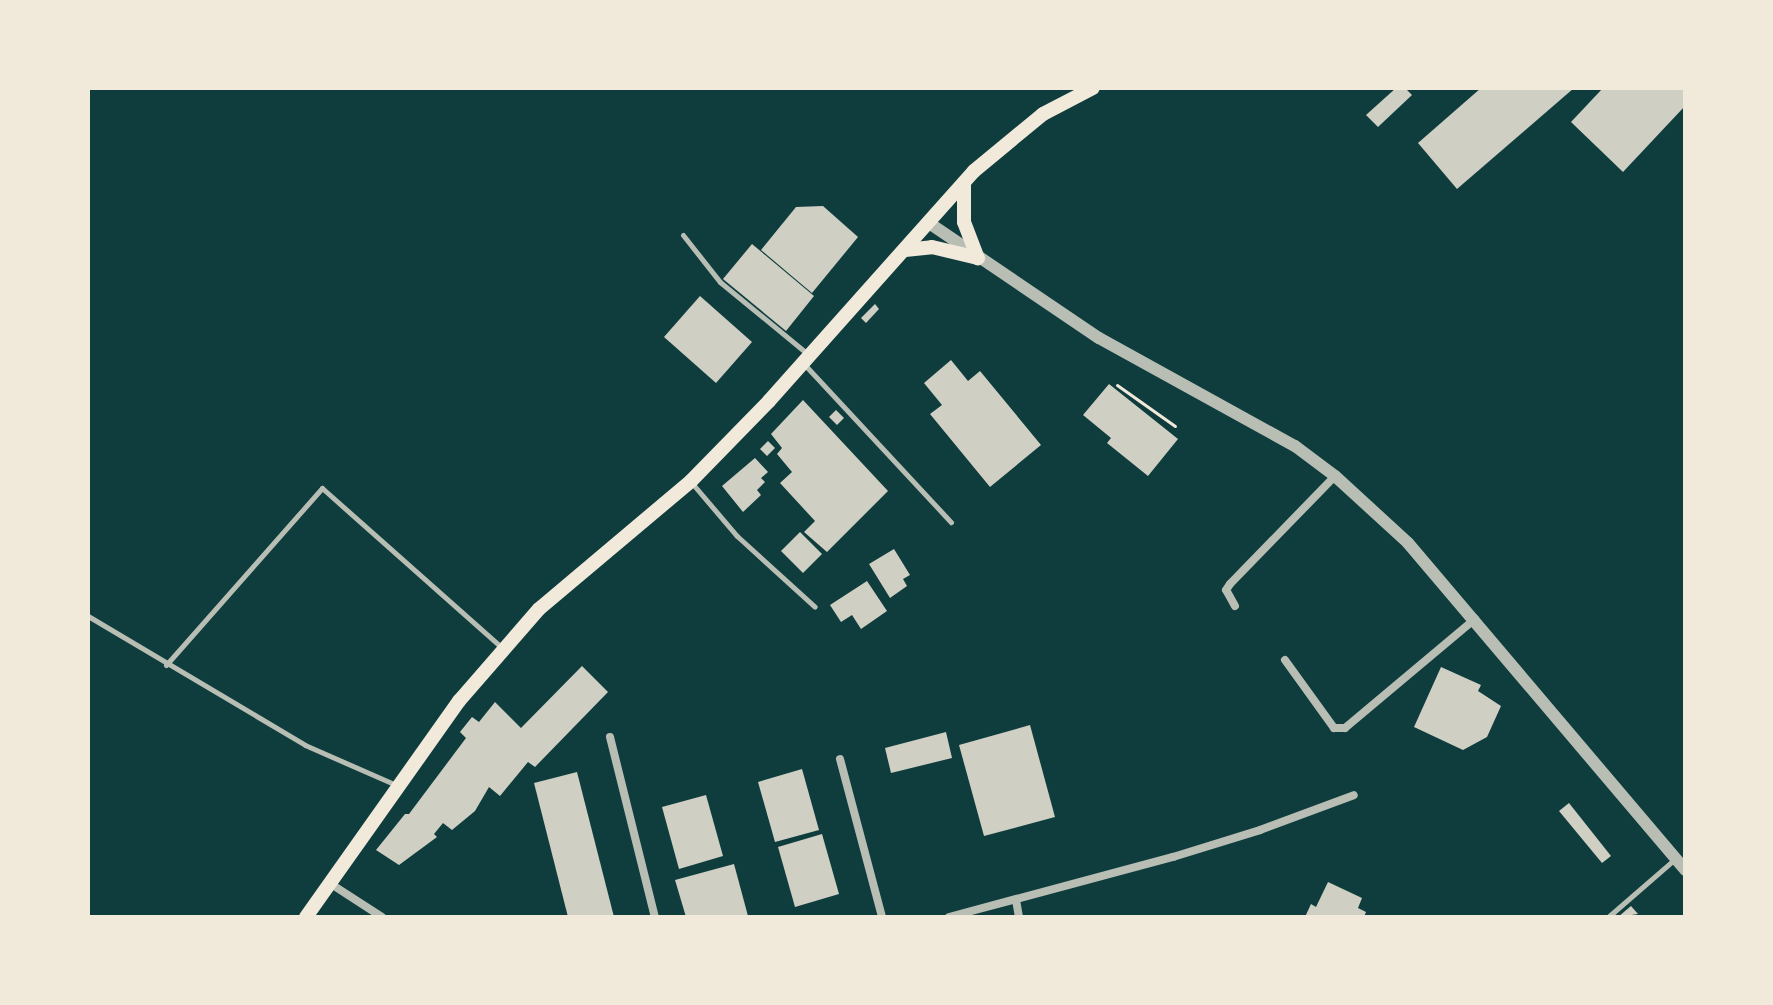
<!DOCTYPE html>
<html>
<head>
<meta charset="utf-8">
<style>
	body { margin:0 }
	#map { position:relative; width:1773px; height:1005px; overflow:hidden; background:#0f3d3e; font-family:Arial,sans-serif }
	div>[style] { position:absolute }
	.building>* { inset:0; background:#cfcfc3 }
	.path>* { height:3px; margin:-1.5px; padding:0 1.5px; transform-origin:1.5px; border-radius:1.5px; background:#f1e9da }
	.service>* { height:5px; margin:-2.5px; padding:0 2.5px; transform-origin:2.5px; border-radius:2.5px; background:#b8beb3 }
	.minor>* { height:8px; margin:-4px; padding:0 4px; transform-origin:4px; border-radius:4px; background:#b8beb3 }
	.tertiary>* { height:12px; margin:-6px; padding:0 6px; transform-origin:6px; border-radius:6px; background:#b8beb3 }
	.secondary>* { height:14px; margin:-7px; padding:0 7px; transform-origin:7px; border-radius:7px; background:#f1e9da }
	span { translate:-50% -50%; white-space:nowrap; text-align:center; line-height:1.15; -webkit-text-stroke:6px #f1e9da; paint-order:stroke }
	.frame { position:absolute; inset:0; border:90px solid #f1e9da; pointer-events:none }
</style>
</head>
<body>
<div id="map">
	<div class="building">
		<div style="clip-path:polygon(1396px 88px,1405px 88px,1412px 95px,1378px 127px,1366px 115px)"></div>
		<div style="clip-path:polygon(1481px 88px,1574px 88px,1457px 189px,1418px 143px)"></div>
		<div style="clip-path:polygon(1603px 88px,1685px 88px,1685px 106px,1623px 172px,1571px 122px)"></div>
		<div style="clip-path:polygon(823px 206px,858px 237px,812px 293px,761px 250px,796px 207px)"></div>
		<div style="clip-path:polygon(752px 244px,814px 296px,786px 331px,723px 279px)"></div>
		<div style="clip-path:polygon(700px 296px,752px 342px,716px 383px,664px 337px)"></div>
		<div style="clip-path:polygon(875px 304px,879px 309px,866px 323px,861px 318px)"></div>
		<div style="clip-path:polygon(951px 360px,968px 381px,980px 371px,1041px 445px,990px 487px,930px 414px,942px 405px,924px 383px)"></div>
		<div style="clip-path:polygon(1109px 384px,1178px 439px,1148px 476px,1107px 443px,1111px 438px,1083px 415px)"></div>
		<div style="clip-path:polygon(803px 400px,888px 491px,827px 552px,804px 532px,815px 521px,780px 483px,792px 472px,777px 454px,782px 448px,771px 434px)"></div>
		<div style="clip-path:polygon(836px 410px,844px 418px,837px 425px,829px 417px)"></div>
		<div style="clip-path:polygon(768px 441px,775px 448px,767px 456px,760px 449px)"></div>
		<div style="clip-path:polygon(755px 458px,768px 472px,761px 478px,765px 482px,757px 490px,761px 495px,743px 512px,722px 486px)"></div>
		<div style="clip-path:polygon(800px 532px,822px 554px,803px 573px,781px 551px)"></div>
		<div style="clip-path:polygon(894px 549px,910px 575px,903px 579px,907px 586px,890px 598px,869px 564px)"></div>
		<div style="clip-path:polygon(867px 581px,887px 611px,861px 629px,852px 615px,841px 622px,830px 605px)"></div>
		<div style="clip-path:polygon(582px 666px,608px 692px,535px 767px,528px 762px,500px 796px,489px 787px,475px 811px,452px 830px,443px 823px,434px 834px,437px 837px,399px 865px,376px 850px,405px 814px,409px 814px,466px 738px,460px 732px,472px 717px,479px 722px,495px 702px,521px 728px)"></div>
		<div style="clip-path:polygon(1441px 667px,1481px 685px,1478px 691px,1501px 706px,1487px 737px,1463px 750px,1414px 727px)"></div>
		<div style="clip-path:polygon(1030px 725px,1055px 817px,984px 836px,959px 745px)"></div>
		<div style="clip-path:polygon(946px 732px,952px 758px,891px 773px,885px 748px)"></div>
		<div style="clip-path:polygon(802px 769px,819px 830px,775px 842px,758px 782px)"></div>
		<div style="clip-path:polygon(577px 772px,614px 917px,568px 917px,534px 783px)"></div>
		<div style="clip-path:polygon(706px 795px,723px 856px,679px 869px,662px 807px)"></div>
		<div style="clip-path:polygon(1569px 803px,1611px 856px,1602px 863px,1559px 811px)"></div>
		<div style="clip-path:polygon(822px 834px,839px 894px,795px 907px,778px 847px)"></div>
		<div style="clip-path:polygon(734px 864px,748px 916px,686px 917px,675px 880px)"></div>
		<div style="clip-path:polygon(1328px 882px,1362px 898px,1358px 908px,1366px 912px,1364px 917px,1305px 917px,1311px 904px,1316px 907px)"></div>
		<div style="clip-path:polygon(1631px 906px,1638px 914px,1618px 917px)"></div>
	</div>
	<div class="path">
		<div style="left:1117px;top:385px;width:71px;rotate:35.3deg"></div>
	</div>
	<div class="service">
		<div style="left:683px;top:235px;width:60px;rotate:51.8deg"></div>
		<div style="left:720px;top:282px;width:115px;rotate:39.4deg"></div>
		<div style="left:804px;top:364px;width:216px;rotate:47.1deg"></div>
		<div style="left:691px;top:482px;width:71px;rotate:49.6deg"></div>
		<div style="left:737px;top:536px;width:105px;rotate:42.3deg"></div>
		<div style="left:88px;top:616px;width:252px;rotate:30.7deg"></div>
		<div style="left:305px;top:745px;width:99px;rotate:23.7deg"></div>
		<div style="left:166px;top:665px;width:236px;rotate:-48.6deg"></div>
		<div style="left:322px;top:488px;width:239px;rotate:41.6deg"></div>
		<div style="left:1608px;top:917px;width:89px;rotate:-40.9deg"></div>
	</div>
	<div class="minor">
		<div style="left:1235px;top:606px;width:18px;rotate:-119deg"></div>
		<div style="left:1226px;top:590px;width:7px;rotate:-56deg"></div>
		<div style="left:1230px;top:584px;width:151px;rotate:-45.8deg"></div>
		<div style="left:1285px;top:660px;width:84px;rotate:54.2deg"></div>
		<div style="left:1334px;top:728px;width:11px"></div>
		<div style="left:1345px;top:728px;width:170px;rotate:-40deg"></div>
		<div style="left:610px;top:737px;width:186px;rotate:76deg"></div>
		<div style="left:840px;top:759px;width:163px;rotate:75.1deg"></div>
		<div style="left:331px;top:884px;width:61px;rotate:32.9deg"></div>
		<div style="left:1016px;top:900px;width:17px;rotate:80deg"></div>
		<div style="left:949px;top:917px;width:232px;rotate:-15deg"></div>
		<div style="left:1173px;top:857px;width:91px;rotate:-17.2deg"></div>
		<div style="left:1260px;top:830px;width:100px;rotate:-20.4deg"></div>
	</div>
	<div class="tertiary">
		<div style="left:929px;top:223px;width:205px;rotate:34.1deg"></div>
		<div style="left:1099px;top:338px;width:224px;rotate:28.9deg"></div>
		<div style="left:1295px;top:446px;width:50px;rotate:36.9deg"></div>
		<div style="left:1335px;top:476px;width:99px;rotate:42.5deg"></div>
		<div style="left:1408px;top:543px;width:429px;rotate:49.7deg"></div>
	</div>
	<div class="secondary">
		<div style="left:964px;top:183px;width:39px;rotate:90deg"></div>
		<div style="left:964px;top:222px;width:39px;rotate:69deg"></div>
		<div style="left:905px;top:250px;width:27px;rotate:-6deg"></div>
		<div style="left:932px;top:247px;width:47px;rotate:13.4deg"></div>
		<div style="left:306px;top:917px;width:265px;rotate:-54.7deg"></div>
		<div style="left:459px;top:701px;width:122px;rotate:-49deg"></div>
		<div style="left:539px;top:609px;width:199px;rotate:-40.1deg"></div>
		<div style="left:691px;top:481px;width:112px;rotate:-45.7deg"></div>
		<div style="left:769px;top:401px;width:308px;rotate:-48.3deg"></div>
		<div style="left:974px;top:171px;width:89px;rotate:-39.6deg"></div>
		<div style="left:1043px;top:114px;width:56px;rotate:-27.5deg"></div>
	</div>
	<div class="frame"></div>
</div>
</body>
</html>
